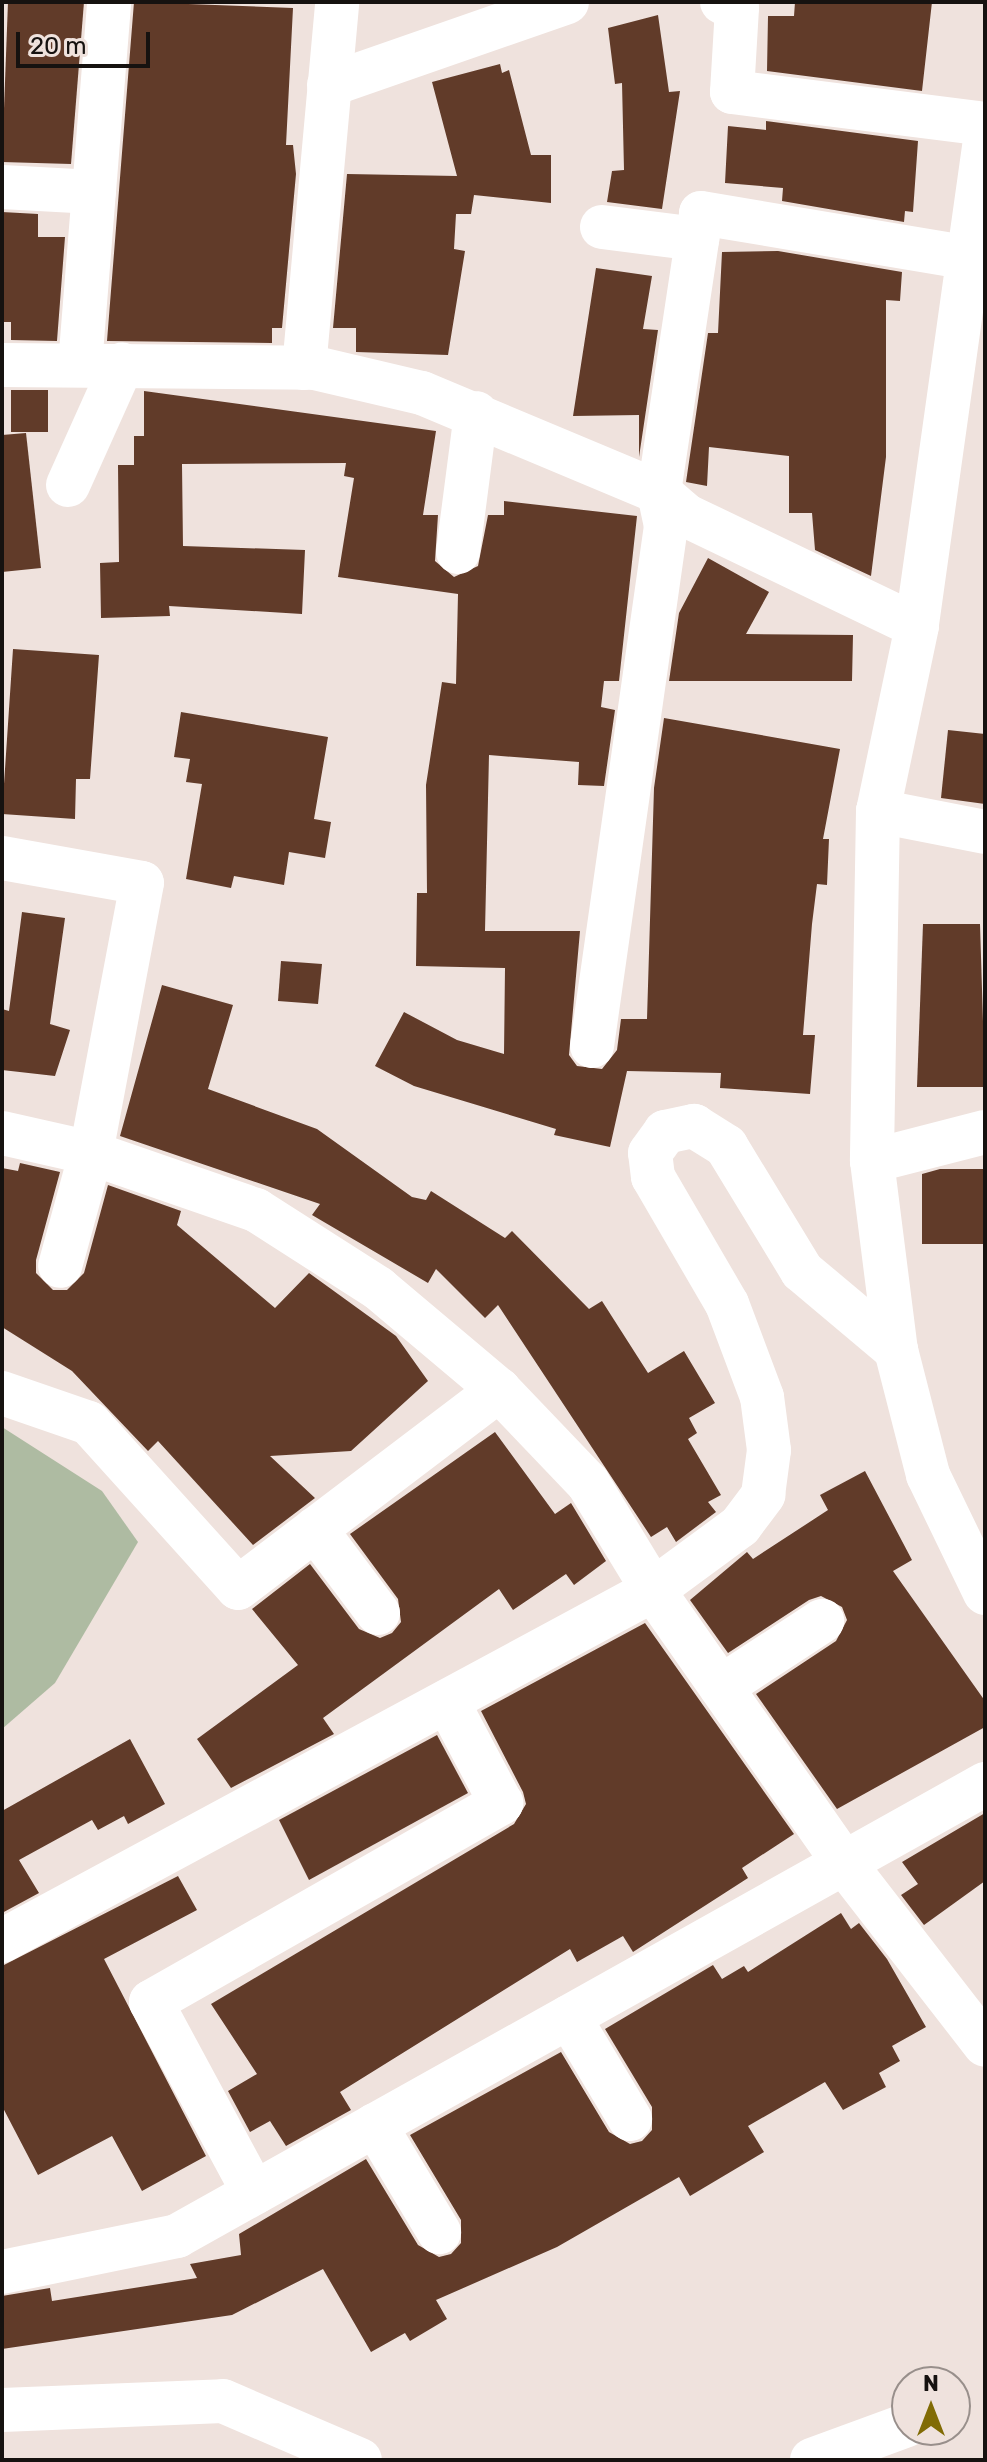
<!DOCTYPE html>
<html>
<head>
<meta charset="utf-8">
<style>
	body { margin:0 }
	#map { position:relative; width:987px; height:2462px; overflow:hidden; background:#efe2dd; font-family:Rubik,sans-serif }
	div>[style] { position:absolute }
	.green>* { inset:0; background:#aebba2 }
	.building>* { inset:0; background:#613b29 }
	.street>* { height:44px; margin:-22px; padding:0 22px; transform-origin:22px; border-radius:22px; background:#fff }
	.secondary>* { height:44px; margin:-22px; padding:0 22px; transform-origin:22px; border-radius:22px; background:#fff }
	span { translate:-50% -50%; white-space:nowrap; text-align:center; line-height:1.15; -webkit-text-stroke:8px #efe2dd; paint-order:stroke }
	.frame { position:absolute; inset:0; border:4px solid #161210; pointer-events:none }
	.north { position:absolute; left:891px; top:2366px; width:80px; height:80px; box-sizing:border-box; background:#efe2dd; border:2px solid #988f8b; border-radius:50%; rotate:0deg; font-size:22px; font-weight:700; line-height:32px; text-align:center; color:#161210 }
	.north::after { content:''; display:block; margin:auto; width:28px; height:36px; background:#816b05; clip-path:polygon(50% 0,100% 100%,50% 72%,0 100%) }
	.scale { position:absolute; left:16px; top:32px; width:134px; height:36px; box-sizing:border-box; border:4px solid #161210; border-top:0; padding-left:10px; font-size:24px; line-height:28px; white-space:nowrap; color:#161210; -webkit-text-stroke:6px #efe2dd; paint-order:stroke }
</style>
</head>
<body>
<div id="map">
	<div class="green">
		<div style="clip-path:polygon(2px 1427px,102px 1491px,138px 1542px,55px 1683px,2px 1729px)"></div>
	</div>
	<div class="building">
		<div style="clip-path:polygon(8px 2px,84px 2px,71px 164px,2px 162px)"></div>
		<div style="clip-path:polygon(134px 2px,293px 8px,286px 145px,293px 145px,296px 174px,282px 328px,272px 328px,272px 343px,107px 341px)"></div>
		<div style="clip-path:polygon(795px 2px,932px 2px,922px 91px,767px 71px,768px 16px,794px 16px)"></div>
		<div style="clip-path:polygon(658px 15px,669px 92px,680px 91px,662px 209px,607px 202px,612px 171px,624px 170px,622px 83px,615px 84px,608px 28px)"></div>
		<div style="clip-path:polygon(500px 64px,502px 73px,509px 70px,531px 155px,551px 155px,551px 203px,474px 195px,471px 214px,456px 214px,454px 249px,465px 251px,448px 355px,356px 352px,356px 328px,333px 328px,347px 174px,457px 176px,432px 82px)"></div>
		<div style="clip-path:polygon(766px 121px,918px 141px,913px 212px,905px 211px,904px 222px,782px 201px,783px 188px,725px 183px,728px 126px,766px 130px)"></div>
		<div style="clip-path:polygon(2px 212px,38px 214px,38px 237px,65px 237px,57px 341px,11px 340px,11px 322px,2px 322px)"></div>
		<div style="clip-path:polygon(778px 251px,902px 272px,900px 301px,886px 300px,886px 457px,871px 576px,815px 550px,812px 513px,789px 513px,789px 456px,709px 447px,707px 486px,686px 482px,708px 333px,718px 333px,722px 252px)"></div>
		<div style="clip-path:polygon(596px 268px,652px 276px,643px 329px,658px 330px,639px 457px,639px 415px,573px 416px)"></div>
		<div style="clip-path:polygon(11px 390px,48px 390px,48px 432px,11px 432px)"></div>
		<div style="clip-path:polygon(144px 391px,436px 431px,423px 515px,438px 515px,435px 561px,454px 577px,478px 566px,488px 515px,504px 515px,504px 501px,637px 516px,619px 681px,604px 681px,601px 707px,615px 710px,604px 786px,578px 785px,579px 762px,489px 755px,485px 931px,580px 931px,569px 1055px,577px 1066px,602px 1069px,617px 1050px,621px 1019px,647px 1019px,654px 788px,664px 718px,840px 749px,823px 839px,829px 839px,827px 885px,817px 884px,812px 924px,803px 1035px,815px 1035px,810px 1094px,720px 1088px,721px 1073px,627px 1071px,610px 1147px,554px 1135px,556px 1129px,414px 1086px,375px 1066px,404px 1012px,457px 1040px,504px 1054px,505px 968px,416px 966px,417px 893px,427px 893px,426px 785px,442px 682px,456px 684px,458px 594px,338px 577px,354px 478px,344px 476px,346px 463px,182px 464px,183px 546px,305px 550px,302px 614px,169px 606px,170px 616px,101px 618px,100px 563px,119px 562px,118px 465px,134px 465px,134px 436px,144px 436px)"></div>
		<div style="clip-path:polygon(26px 433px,41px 568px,2px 572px,2px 435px)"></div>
		<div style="clip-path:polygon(708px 558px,769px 592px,746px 634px,853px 635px,852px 681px,669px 681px,679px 613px)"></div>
		<div style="clip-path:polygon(13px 649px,99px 655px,90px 779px,76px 779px,75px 819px,2px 814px)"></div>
		<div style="clip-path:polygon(181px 712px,328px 737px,314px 819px,331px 822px,325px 858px,289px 852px,284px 885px,234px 876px,231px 888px,186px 879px,202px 784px,186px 782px,190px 759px,174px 757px)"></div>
		<div style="clip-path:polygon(948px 730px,985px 734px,985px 804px,941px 798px)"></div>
		<div style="clip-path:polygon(22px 912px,65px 918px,50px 1024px,70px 1030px,55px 1076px,2px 1070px,2px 1009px,9px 1011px)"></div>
		<div style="clip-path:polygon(923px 924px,980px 924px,985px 1087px,917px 1087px)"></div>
		<div style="clip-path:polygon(281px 961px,322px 964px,318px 1004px,278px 1001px)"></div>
		<div style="clip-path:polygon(162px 985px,233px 1005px,208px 1089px,317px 1129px,412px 1197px,426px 1200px,431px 1191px,505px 1238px,512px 1231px,589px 1309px,602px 1301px,648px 1373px,684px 1351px,715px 1403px,689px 1418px,697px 1433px,688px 1439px,721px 1495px,708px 1502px,716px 1512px,676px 1542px,667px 1527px,651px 1537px,498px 1305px,485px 1318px,436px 1269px,428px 1283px,312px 1215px,320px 1204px,120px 1136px)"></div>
		<div style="clip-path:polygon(20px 1163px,60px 1172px,36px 1260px,36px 1273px,53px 1290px,67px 1290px,84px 1273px,108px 1185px,181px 1211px,177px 1225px,275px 1308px,309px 1273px,396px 1336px,428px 1381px,351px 1451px,270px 1456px,315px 1498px,253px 1545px,158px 1441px,148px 1451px,72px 1371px,2px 1327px,2px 1168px,18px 1171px)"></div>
		<div style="clip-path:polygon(940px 1169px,985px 1169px,985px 1244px,922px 1244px,922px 1174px)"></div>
		<div style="clip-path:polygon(495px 1432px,555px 1514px,571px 1503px,606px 1561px,574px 1585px,566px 1574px,513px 1610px,499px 1589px,323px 1718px,334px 1734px,231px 1788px,197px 1739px,298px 1665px,252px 1609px,310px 1564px,359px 1629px,380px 1638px,392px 1633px,401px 1622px,398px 1599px,350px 1534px)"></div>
		<div style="clip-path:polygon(865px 1471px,912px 1560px,893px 1571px,985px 1701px,985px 1727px,837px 1809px,756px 1694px,836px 1641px,847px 1620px,842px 1607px,821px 1596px,809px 1600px,728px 1653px,690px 1600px,747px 1552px,753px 1559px,828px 1510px,820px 1495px)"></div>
		<div style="clip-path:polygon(645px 1623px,794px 1834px,742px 1868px,748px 1878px,633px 1952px,623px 1936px,577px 1962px,570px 1949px,340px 2092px,351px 2110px,286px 2146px,270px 2121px,250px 2132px,228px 2091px,257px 2074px,211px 2004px,514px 1824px,526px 1804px,523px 1792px,481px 1711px)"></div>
		<div style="clip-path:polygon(437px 1735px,468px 1793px,309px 1880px,279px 1820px)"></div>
		<div style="clip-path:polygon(130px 1739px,165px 1804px,128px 1824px,124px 1816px,98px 1830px,92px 1820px,19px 1860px,39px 1893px,2px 1913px,2px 1811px)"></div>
		<div style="clip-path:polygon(985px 1813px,985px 1881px,924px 1925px,901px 1895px,918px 1884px,902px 1862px)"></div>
		<div style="clip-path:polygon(178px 1876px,197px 1910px,104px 1959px,206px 2156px,142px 2191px,112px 2136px,38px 2175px,2px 2106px,2px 1966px)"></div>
		<div style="clip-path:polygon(841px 1913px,851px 1929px,859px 1923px,887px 1959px,926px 2027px,892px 2046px,900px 2061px,879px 2073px,886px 2087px,843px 2110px,825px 2082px,748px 2126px,764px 2152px,690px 2196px,679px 2177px,557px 2247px,436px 2300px,447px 2319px,410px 2341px,405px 2333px,371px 2352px,323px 2269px,232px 2315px,2px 2349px,2px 2296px,50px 2288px,52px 2301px,197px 2278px,190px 2264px,241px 2255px,239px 2234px,366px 2159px,418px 2245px,439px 2257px,451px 2254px,461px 2243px,461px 2220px,410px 2135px,561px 2052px,609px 2132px,630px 2144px,642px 2141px,652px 2130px,652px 2107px,605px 2029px,713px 1965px,722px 1979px,744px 1966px,748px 1972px)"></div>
	</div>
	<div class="street">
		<div style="left:722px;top:2px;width:16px;rotate:22deg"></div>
		<div style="left:737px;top:8px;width:84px;rotate:93.4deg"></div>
		<div style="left:732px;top:92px;width:255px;rotate:7.2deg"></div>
		<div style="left:329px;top:85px;width:252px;rotate:-19.2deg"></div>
		<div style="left:2px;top:187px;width:92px;rotate:3.1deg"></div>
		<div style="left:602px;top:227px;width:96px;rotate:7.2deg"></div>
		<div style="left:2px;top:365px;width:313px;rotate:0.5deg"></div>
		<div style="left:315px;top:368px;width:110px;rotate:13.2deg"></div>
		<div style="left:422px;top:393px;width:257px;rotate:22.7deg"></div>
		<div style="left:659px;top:492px;width:35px;rotate:41deg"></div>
		<div style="left:685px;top:515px;width:257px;rotate:25.6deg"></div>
		<div style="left:80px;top:365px;width:364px;rotate:-85.4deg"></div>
		<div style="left:304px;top:368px;width:367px;rotate:-84.8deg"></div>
		<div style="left:68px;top:485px;width:132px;rotate:-65.8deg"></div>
		<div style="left:458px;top:552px;width:140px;rotate:-82.6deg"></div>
		<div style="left:878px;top:811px;width:109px;rotate:11.1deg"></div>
		<div style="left:2px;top:858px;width:142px;rotate:10.1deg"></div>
		<div style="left:142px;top:883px;width:275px;rotate:100.7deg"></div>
		<div style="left:91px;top:1153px;width:117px;rotate:105.3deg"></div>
		<div style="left:592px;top:1046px;width:525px;rotate:-81.9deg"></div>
		<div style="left:666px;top:526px;width:35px;rotate:-102deg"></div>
		<div style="left:659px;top:492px;width:282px;rotate:-81.4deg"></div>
		<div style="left:701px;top:213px;width:268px;rotate:9.5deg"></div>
		<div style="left:2px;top:1133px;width:91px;rotate:12.7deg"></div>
		<div style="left:91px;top:1153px;width:175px;rotate:19.1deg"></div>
		<div style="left:256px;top:1210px;width:145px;rotate:32.6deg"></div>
		<div style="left:378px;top:1288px;width:158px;rotate:40.1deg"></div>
		<div style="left:499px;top:1390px;width:129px;rotate:46.3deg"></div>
		<div style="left:588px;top:1483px;width:125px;rotate:58.7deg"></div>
		<div style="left:653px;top:1590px;width:333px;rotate:55deg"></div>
		<div style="left:844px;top:1863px;width:230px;rotate:52.2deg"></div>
		<div style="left:872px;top:1161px;width:117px;rotate:-14.4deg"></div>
		<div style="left:2px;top:1393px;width:92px;rotate:19deg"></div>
		<div style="left:89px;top:1423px;width:222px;rotate:47.9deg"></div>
		<div style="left:238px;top:1588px;width:328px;rotate:-37.2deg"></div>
		<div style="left:315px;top:1529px;width:105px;rotate:53.1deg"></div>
		<div style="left:721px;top:1687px;width:121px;rotate:-33.2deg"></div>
		<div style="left:2px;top:1941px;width:740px;rotate:-28.33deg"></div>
		<div style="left:653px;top:1590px;width:108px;rotate:-36.3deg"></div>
		<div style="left:740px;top:1526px;width:39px;rotate:-53deg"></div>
		<div style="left:763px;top:1495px;width:45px;rotate:-82.4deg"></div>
		<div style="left:769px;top:1450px;width:53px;rotate:-97.5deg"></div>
		<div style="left:762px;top:1397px;width:99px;rotate:-110.6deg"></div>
		<div style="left:727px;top:1304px;width:147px;rotate:-120.2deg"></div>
		<div style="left:653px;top:1177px;width:24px;rotate:-97deg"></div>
		<div style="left:650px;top:1153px;width:26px;rotate:-54deg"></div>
		<div style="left:665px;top:1132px;width:30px;rotate:-12deg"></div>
		<div style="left:694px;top:1126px;width:38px;rotate:32deg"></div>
		<div style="left:726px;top:1146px;width:146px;rotate:58.7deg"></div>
		<div style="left:802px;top:1271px;width:123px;rotate:40deg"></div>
		<div style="left:569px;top:2017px;width:119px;rotate:59.1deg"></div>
		<div style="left:375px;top:2125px;width:125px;rotate:59.1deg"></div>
		<div style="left:254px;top:2193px;width:217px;rotate:-118.3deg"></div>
		<div style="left:151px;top:2002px;width:403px;rotate:-29.6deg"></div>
		<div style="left:501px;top:1803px;width:115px;rotate:-117.9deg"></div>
		<div style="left:2px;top:2272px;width:179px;rotate:-11.6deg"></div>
		<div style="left:177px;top:2236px;width:926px;rotate:-29.22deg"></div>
		<div style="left:2px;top:2410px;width:221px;rotate:-2.3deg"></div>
		<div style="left:223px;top:2401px;width:149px;rotate:23.3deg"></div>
		<div style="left:812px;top:2460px;width:101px;rotate:-20.2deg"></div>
	</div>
	<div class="secondary">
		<div style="left:985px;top:140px;width:491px;rotate:98deg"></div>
		<div style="left:917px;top:626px;width:189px;rotate:101.9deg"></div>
		<div style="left:878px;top:811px;width:350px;rotate:91deg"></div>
		<div style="left:872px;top:1161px;width:191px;rotate:82.8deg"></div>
		<div style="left:896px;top:1350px;width:129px;rotate:75.6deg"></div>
		<div style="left:928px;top:1475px;width:131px;rotate:64.2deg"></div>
	</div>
	<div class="frame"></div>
	<div class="north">N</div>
	<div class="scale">20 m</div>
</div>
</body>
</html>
